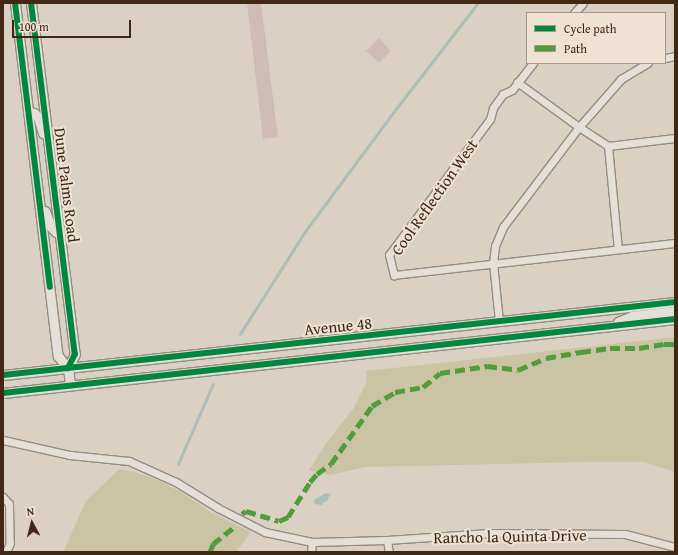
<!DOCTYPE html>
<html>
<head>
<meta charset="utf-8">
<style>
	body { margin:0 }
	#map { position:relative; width:678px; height:555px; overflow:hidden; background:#dbd1c3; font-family:"Gentium Book Plus",serif }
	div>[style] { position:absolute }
	.green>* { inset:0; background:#cac4a4 }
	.water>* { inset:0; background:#abbfb8 }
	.stream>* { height:2.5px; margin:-1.25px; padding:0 1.25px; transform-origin:1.25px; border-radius:1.25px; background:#abbfb8 }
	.building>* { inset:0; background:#cfbcb4 }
	.roads { filter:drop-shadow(1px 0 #958c82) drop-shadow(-1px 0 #958c82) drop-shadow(0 1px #958c82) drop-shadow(0 -1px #958c82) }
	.street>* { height:7px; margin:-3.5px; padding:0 3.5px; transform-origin:3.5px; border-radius:3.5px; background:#e4dfd7 }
	.secondary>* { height:9px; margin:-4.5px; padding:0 4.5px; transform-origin:4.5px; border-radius:4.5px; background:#e4dfd7 }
	.quiet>* { height:5px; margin-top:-2.5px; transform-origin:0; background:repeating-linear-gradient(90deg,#539c3d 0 10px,transparent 0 15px) }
	.cycleway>* { height:6px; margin:-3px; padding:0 3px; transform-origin:3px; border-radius:3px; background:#00873e }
	span { translate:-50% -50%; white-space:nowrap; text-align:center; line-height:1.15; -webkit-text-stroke:4px #eee2d2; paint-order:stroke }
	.street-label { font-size:16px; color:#412814 }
	.frame { position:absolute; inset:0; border:4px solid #412814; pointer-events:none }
	.legend { position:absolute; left:526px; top:12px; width:140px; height:52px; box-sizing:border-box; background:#eee2d2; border:1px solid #a99886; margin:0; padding:5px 7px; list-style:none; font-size:12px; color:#412814 }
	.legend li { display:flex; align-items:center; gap:8px; height:20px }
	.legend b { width:20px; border:1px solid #a99886 }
	.north { position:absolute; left:12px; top:503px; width:40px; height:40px; -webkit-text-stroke:3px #eee2d2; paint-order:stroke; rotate:353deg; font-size:11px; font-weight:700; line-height:16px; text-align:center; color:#412814 }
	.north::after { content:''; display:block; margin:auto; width:14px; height:18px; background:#412814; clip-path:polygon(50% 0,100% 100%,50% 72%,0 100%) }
	.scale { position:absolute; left:12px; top:20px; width:119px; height:18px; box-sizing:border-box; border:2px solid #412814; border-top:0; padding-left:5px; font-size:12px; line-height:14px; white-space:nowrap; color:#412814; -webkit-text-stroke:3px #eee2d2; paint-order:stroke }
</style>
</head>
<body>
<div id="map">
	<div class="green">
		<div style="clip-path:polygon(675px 337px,675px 472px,644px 462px,588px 462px,365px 467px,330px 475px,309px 470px,327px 442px,353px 409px,367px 381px,366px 371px)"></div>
		<div style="clip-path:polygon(119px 469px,135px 472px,158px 480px,181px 492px,212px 513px,251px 532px,236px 552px,63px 552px,86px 501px)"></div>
	</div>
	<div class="water">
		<div style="clip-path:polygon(326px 493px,331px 494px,328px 498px,328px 501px,324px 502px,322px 505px,315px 504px,314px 500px)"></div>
	</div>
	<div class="stream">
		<div style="left:240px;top:334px;width:120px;rotate:-57.6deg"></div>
		<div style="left:304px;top:233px;width:143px;rotate:-53.5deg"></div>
		<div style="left:389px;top:118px;width:145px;rotate:-52.3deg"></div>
		<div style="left:178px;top:464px;width:87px;rotate:-66.4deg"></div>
	</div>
	<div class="building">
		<div style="clip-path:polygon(247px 3px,261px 3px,278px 137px,263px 139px)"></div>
		<div style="clip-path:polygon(379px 38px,391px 51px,379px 63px,366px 51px)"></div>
	</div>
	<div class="roads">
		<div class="street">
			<div style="left:574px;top:13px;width:13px;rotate:-48deg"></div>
			<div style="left:665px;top:58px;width:10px;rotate:-11deg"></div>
			<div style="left:533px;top:63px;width:34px;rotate:128deg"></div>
			<div style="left:512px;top:90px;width:10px;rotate:156deg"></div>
			<div style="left:503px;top:94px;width:17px;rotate:126deg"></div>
			<div style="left:493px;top:108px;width:11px;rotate:105deg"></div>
			<div style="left:490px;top:119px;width:169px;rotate:126.6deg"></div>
			<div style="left:389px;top:255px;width:21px;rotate:76deg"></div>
			<div style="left:394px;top:275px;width:283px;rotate:-6.5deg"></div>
			<div style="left:517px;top:82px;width:77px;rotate:36deg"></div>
			<div style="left:579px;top:127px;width:35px;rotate:33deg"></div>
			<div style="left:608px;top:146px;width:67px;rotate:-6.8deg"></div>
			<div style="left:608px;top:146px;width:103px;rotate:84.5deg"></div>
			<div style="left:499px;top:321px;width:58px;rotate:-95.9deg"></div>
			<div style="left:493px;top:263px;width:17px;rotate:-83deg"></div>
			<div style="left:495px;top:246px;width:21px;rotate:-67deg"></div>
			<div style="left:503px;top:227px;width:126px;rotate:-52.8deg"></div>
			<div style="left:579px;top:127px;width:64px;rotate:-48.8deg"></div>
			<div style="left:621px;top:79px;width:31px;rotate:-31deg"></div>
			<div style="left:3px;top:440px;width:69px;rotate:12.6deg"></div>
			<div style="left:70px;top:455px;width:59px;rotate:5.8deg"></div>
			<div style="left:129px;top:461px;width:51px;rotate:24.1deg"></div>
			<div style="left:176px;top:482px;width:49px;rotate:31.8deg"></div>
			<div style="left:218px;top:508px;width:53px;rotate:27.1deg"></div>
			<div style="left:265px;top:532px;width:48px;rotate:12deg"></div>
			<div style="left:312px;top:542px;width:75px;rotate:-1.5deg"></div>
			<div style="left:387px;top:540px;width:102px;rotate:-3.9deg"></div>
			<div style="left:489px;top:533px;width:136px;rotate:0.4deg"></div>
			<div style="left:625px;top:534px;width:52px;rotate:14.6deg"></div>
			<div style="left:3px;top:497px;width:9px;rotate:49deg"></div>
			<div style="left:9px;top:504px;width:39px;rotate:89deg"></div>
			<div style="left:10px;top:543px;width:10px;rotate:114deg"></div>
			<div style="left:387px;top:540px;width:12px;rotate:81deg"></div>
			<div style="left:311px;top:552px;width:10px;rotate:-84deg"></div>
		</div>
		<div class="secondary">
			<div style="left:15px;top:3px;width:356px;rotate:83.1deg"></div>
			<div style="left:58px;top:356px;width:16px;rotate:50deg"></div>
			<div style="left:68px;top:368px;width:17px;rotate:83deg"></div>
			<div style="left:31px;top:3px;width:354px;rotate:82.9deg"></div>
			<div style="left:75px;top:354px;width:16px;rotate:117deg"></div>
			<div style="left:28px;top:112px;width:6px;rotate:9deg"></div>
			<div style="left:34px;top:113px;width:6px;rotate:45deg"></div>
			<div style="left:38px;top:117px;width:17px;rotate:73deg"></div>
			<div style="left:45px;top:211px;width:17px;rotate:69deg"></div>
			<div style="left:51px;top:227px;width:7px;rotate:45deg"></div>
			<div style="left:56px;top:232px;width:4px;rotate:14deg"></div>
			<div style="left:618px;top:322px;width:15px;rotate:-23deg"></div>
			<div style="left:632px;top:316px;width:43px;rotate:-6.6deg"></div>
			<div style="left:3px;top:375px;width:676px;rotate:-6.2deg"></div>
			<div style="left:3px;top:393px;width:676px;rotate:-6.28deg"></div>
		</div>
	</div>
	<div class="quiet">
		<div style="left:242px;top:514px;width:5px;rotate:-37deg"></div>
		<div style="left:246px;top:511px;width:34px;rotate:17deg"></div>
		<div style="left:279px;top:521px;width:10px;rotate:-24deg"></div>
		<div style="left:288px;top:517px;width:41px;rotate:-57.8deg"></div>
		<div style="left:310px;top:482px;width:11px;rotate:-49deg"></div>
		<div style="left:317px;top:474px;width:17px;rotate:-36deg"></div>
		<div style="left:331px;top:464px;width:71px;rotate:-54.7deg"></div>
		<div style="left:372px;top:406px;width:27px;rotate:-31deg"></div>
		<div style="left:395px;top:392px;width:28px;rotate:-10deg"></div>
		<div style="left:423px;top:387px;width:22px;rotate:-39deg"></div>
		<div style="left:440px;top:373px;width:48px;rotate:-8.5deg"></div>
		<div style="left:487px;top:366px;width:31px;rotate:7deg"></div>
		<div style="left:518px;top:370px;width:30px;rotate:-23deg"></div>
		<div style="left:546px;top:358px;width:36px;rotate:-10deg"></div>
		<div style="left:581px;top:352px;width:29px;rotate:-8deg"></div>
		<div style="left:610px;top:348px;width:29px"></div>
		<div style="left:639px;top:348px;width:25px;rotate:-9deg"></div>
		<div style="left:664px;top:344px;width:11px"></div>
		<div style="left:210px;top:552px;width:9px;rotate:-69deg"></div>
		<div style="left:213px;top:544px;width:27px;rotate:-39deg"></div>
	</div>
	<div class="cycleway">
		<div style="left:15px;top:3px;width:286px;rotate:83deg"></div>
		<div style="left:31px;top:3px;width:354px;rotate:82.9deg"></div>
		<div style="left:75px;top:354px;width:16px;rotate:117deg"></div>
		<div style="left:3px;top:375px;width:676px;rotate:-6.2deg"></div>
		<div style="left:3px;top:393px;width:676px;rotate:-6.28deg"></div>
	</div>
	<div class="street-label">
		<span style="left:67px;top:185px;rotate:83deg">Dune Palms Road</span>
		<span style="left:434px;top:197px;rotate:-55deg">Cool Reflection West</span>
		<span style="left:338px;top:326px;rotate:-6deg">Avenue 48</span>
		<span style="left:510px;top:536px;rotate:-1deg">Rancho la Quinta Drive</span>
	</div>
	<div class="frame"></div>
	<ul class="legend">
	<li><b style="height:5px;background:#00873e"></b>Cycle path</li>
	<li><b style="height:5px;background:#539c3d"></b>Path</li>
	</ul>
	<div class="north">N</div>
	<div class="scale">100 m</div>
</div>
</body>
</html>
